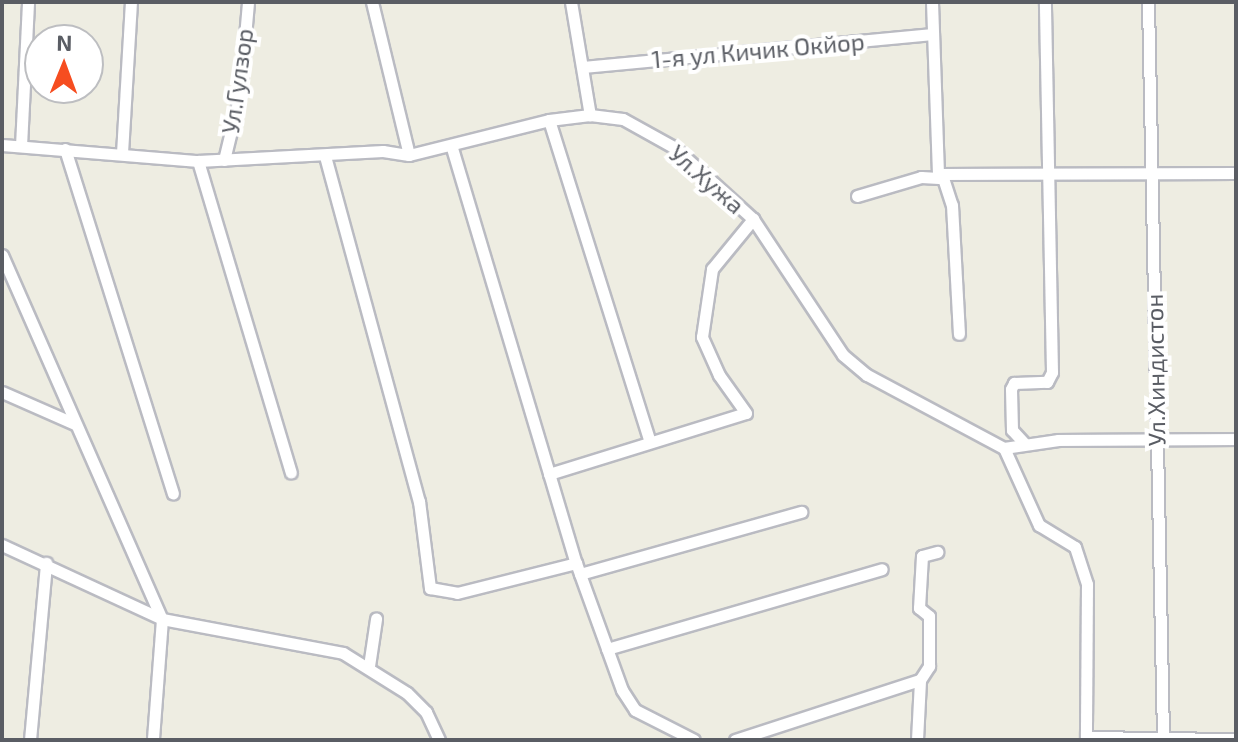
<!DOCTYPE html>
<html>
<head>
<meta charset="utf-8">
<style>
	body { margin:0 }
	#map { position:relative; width:1238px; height:742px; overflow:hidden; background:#eeede2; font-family:"Exo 2",sans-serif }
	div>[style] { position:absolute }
	.roads { filter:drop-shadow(2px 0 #babbc2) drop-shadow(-2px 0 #babbc2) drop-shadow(0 2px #babbc2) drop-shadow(0 -2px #babbc2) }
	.minor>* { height:11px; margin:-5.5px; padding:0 5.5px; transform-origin:5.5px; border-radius:5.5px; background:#fff }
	span { translate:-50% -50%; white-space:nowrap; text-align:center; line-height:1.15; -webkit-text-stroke:8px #fff; paint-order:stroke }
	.street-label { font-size:24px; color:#5a5d64 }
	.frame { position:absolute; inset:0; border:4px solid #5a5d64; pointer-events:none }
	.north { position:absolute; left:24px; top:24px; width:80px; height:80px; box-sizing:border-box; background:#fff; border:2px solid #bdbec1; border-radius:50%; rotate:1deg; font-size:22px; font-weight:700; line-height:32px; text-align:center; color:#5a5d64 }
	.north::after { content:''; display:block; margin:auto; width:28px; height:36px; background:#f64d20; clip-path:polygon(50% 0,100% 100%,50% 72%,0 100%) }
</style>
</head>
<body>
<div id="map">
	<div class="roads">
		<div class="minor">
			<div style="left:372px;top:2px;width:157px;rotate:76.4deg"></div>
			<div style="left:571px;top:2px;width:115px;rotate:80.5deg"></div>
			<div style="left:932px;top:2px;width:172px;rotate:88deg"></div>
			<div style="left:938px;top:174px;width:298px;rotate:-0.2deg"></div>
			<div style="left:1148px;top:2px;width:737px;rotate:88.83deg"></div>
			<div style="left:583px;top:67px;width:351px;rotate:-5.4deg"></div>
			<div style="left:549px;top:120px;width:337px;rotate:72.6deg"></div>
			<div style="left:2px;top:145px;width:197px;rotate:4.7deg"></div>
			<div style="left:198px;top:161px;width:185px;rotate:-3.1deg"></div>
			<div style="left:383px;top:151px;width:26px;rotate:9deg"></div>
			<div style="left:409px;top:155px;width:144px;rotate:-14deg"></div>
			<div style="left:549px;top:120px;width:41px;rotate:-7deg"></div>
			<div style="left:590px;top:115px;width:33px;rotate:7deg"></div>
			<div style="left:623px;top:119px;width:60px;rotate:29.1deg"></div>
			<div style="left:675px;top:148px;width:105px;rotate:42.3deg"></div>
			<div style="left:753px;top:219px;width:163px;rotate:56.5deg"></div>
			<div style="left:843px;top:355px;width:31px;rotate:40deg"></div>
			<div style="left:867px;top:375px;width:155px;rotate:28.1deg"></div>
			<div style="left:1004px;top:448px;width:85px;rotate:65.6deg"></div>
			<div style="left:1039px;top:525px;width:42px;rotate:31.4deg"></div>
			<div style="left:1075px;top:547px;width:39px;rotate:72deg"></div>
			<div style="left:1087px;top:584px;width:156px;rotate:90.4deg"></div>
			<div style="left:21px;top:146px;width:144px;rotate:-87.2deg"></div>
			<div style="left:452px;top:148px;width:433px;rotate:73.4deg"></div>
			<div style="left:576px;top:563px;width:135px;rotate:70.1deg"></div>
			<div style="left:622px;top:690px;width:24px;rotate:57deg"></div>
			<div style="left:635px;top:710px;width:66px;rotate:27deg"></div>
			<div style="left:65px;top:149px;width:361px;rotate:72.6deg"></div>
			<div style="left:122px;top:153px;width:151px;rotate:-86.6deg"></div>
			<div style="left:325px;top:156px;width:358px;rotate:74.8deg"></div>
			<div style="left:419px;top:501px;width:88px;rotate:82.8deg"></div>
			<div style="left:430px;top:588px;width:27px;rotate:10deg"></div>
			<div style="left:457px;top:593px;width:123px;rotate:-14.1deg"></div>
			<div style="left:224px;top:160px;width:68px;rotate:-76.4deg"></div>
			<div style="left:240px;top:94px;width:92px;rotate:-85deg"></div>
			<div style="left:198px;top:161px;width:325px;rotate:73.4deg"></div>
			<div style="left:857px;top:196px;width:67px;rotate:-16.5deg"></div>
			<div style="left:921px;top:177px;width:22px;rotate:3deg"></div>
			<div style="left:943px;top:178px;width:28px;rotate:72deg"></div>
			<div style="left:952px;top:205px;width:129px;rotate:86.9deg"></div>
			<div style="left:2px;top:255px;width:398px;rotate:66.3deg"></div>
			<div style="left:162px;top:619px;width:121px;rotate:94.3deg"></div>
			<div style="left:2px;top:392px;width:80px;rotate:23.7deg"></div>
			<div style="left:1025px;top:444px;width:19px;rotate:-133deg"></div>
			<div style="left:1012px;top:430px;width:41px;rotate:-91.4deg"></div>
			<div style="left:1011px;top:389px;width:7px;rotate:-63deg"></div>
			<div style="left:1014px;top:383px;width:33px;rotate:-2deg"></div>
			<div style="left:1047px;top:382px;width:11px;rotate:-63deg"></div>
			<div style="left:1052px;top:372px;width:370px;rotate:-91.1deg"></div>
			<div style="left:1004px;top:448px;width:55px;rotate:-8.4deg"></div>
			<div style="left:1058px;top:440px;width:178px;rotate:-0.3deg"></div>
			<div style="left:549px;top:474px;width:206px;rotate:-17.2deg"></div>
			<div style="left:746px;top:413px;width:47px;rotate:-125.4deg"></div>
			<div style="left:719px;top:375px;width:42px;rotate:-114.1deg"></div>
			<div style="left:702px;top:337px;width:69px;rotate:-81.6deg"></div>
			<div style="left:712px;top:269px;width:65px;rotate:-50.6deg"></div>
			<div style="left:2px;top:545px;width:176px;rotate:24.8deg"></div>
			<div style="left:162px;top:619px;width:184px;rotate:10.6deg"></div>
			<div style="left:343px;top:653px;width:75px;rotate:32deg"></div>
			<div style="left:407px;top:693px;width:27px;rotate:45deg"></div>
			<div style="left:426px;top:712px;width:31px;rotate:65deg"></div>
			<div style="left:580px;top:574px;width:230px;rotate:-15.7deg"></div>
			<div style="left:607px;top:649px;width:286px;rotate:-16.2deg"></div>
			<div style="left:369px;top:666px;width:48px;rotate:-81.5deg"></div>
			<div style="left:1087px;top:737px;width:149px;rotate:0.8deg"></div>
			<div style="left:30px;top:740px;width:178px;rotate:-84.8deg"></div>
			<div style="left:735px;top:740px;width:194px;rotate:-18deg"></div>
			<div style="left:917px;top:740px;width:60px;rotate:-87.1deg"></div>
			<div style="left:920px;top:680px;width:17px;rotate:-57deg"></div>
			<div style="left:929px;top:666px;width:50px;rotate:-90deg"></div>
			<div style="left:929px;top:616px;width:13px;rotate:-141deg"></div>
			<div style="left:919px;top:608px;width:52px;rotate:-86.7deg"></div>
			<div style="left:922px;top:556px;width:16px;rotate:-15deg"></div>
		</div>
	</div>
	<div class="street-label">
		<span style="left:758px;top:50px;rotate:-5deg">1-я ул Кичик Окйор</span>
		<span style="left:237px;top:81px;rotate:-82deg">Ул.Гулзор</span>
		<span style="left:707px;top:179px;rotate:41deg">Ул.Хужа</span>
		<span style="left:1155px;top:370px;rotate:-91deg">Ул.Хиндистон</span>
	</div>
	<div class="frame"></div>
	<div class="north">N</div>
</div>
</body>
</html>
